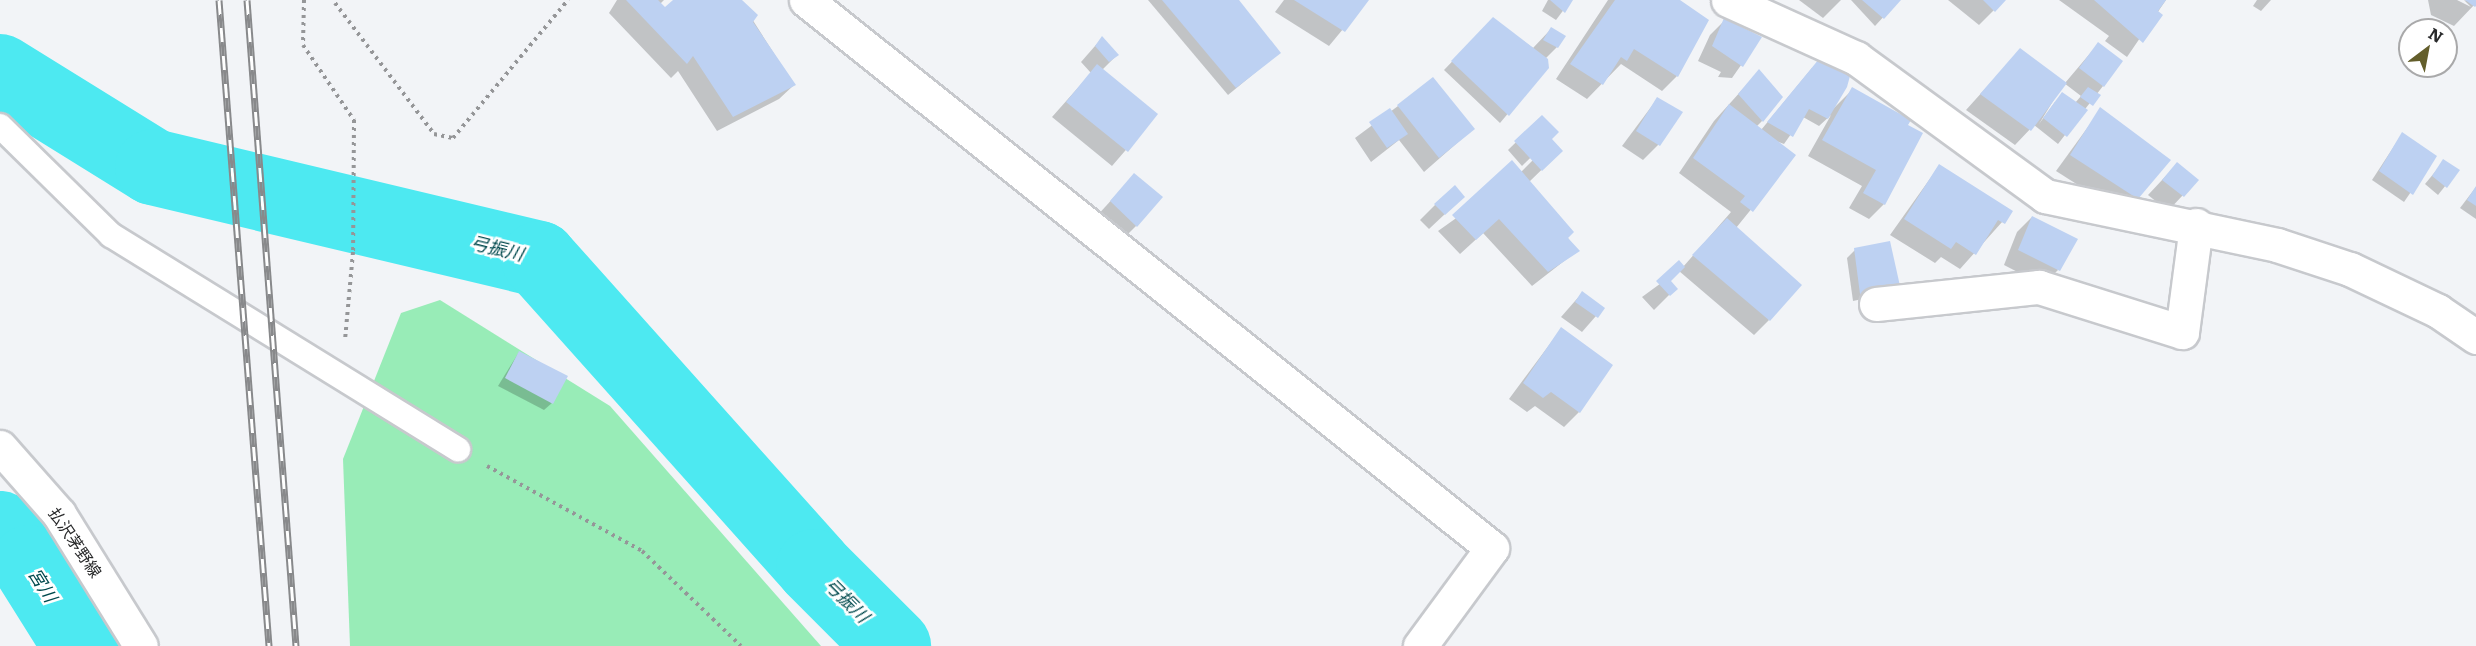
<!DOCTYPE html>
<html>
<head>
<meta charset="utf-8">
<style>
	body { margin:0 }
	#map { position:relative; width:2476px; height:646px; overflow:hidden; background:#f2f4f7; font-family:Literata,"Noto Sans JP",serif }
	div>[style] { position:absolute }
	.green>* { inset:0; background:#98ecb7 }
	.shadow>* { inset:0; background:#0003 }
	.river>* { height:76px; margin:-38px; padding:0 38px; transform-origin:38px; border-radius:38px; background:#4de9f1 }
	.building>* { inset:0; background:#bdd1f2 }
	.path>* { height:4px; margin-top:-2px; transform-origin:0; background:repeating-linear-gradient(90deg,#959698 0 3px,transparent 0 7.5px) }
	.roads { filter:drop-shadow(2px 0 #c7c9cd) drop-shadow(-2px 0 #c7c9cd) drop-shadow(0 2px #c7c9cd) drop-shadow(0 -2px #c7c9cd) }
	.service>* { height:24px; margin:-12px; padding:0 12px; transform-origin:12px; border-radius:12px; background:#fff }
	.minor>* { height:33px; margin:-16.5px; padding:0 16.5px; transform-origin:16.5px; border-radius:16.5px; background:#fff }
	.secondary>* { height:33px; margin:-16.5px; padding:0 16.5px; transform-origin:16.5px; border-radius:16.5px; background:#fff }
	.rail>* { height:7px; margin-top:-3.5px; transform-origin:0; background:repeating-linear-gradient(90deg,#fff 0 14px,#88898b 0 28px); box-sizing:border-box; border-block:2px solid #88898b }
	span { translate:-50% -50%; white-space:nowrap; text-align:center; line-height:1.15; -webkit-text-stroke:5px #fff; paint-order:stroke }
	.street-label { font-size:16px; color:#28292a }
	.water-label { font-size:18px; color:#00494d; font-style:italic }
	.north { position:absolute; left:2398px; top:18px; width:60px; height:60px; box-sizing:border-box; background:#fff; border:2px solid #a9a9aa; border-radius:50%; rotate:32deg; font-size:16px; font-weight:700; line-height:24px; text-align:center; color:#28292a }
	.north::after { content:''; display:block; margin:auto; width:21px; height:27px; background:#635e2b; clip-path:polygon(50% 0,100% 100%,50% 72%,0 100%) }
</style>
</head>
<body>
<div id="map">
	<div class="green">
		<div style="clip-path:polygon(440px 300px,610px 406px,821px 646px,350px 646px,343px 459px,401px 313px)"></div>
	</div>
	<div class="shadow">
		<div style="clip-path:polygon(617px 0,664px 0,660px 4px,665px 9px,675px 0,740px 0,794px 85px,779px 99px,717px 131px,678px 71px,671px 78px,609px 13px)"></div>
		<div style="clip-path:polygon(1148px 0,1237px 0,1279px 53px,1228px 95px)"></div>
		<div style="clip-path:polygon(1284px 0,1367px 0,1329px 46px,1275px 12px)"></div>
		<div style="clip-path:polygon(1548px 0,1571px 0,1556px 20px,1542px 11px)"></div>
		<div style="clip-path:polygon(1608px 0,1675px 0,1677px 76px,1662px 91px,1621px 64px,1587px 99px,1556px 79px)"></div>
		<div style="clip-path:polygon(1799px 0,1841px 0,1823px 18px)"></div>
		<div style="clip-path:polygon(1851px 0,1899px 0,1875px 26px)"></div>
		<div style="clip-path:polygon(1948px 0,2004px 0,1979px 25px)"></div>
		<div style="clip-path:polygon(2059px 0,2166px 0,2127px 57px,2105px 41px,2109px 36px)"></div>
		<div style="clip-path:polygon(2257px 0,2271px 0,2261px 11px,2253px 6px)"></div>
		<div style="clip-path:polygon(2428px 0,2457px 0,2471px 7px,2464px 0,2476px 3px,2454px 26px,2431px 15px)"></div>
		<div style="clip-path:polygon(1493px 19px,1533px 48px,1551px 29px,1557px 47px,1545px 59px,1547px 67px,1500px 123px,1444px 70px)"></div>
		<div style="clip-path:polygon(1725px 20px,1760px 38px,1732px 78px,1718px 77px,1721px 72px,1698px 61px,1710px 35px)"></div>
		<div style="clip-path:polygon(1102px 38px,1117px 55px,1102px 70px,1156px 115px,1112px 166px,1052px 117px,1091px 73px,1081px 62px)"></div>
		<div style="clip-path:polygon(evenodd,2098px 44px,2103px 86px,2058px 144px,2034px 125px,2015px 145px,1966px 110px,2020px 50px,2065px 83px,2098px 44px,2064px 83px,2081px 96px,2075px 103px,2055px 102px,2039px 124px,2064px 83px)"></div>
		<div style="clip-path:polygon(1812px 68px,1831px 111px,1853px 89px,1909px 121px,1884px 204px,1869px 219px,1849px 208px,1862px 186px,1808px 156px,1831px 115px,1819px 126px,1803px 117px,1784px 144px,1773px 140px,1794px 156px,1736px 228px,1769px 320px,1754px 335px,1679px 271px,1669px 281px,1676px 288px,1654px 310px,1642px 297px,1683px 267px,1731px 212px,1679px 173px,1714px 121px,1759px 71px,1762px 121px,1756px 127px,1761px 130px)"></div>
		<div style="clip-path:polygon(1657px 99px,1658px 145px,1643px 160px,1622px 146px)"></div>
		<div style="clip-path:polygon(1398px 106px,1473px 129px,1424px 172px,1399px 140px,1371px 162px,1355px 138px)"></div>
		<div style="clip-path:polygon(2101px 109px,2137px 198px,2122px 213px,2056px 171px)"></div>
		<div style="clip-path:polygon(1542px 117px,1557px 132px,1522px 166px,1508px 150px)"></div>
		<div style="clip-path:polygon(2402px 134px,2435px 157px,2404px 202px,2372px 180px)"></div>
		<div style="clip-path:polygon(1552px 141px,1561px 151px,1529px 182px,1577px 251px,1532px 286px,1483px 233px,1460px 254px,1438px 231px,1521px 172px)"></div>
		<div style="clip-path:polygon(2444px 161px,2457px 171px,2438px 195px,2425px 184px)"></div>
		<div style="clip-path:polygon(2177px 164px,2197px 180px,2168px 211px,2148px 195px)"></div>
		<div style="clip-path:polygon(1939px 166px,2011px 212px,1960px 269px,1941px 257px,1935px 263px,1890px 235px)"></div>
		<div style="clip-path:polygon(1134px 175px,1136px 226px,1121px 241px,1096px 217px)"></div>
		<div style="clip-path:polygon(2476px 187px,2476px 219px,2460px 208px)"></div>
		<div style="clip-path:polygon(1463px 197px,1429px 229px,1420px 220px,1435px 205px)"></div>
		<div style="clip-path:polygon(2032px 217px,2058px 270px,2043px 285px,2004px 265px,2017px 232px)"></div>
		<div style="clip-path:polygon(1855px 250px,1890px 293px,1853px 301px,1847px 258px)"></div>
		<div style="clip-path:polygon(1582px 293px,1603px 308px,1582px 332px,1561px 317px)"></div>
		<div style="clip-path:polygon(1561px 329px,1579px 412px,1564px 427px,1535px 406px,1527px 412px,1509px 399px)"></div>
		<div style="clip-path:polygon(519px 352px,552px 403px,544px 410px,498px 386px)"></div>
	</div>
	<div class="river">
		<div style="left:0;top:72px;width:180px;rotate:31.8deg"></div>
		<div style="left:153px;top:167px;width:397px;rotate:13.4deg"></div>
		<div style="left:539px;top:259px;width:413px;rotate:48.2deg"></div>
		<div style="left:814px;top:567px;width:112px;rotate:45deg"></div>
		<div style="left:0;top:529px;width:45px;rotate:49.5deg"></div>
		<div style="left:29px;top:563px;width:98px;rotate:57.9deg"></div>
	</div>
	<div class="building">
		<div style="clip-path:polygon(626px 0,658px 0,665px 7px,673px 0,742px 0,758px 15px,753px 22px,796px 85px,733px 117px,693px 56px,687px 64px)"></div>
		<div style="clip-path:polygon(1162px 0,1239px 0,1281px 53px,1236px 88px)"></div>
		<div style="clip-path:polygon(1294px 0,1369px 0,1345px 32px)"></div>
		<div style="clip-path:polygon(1550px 0,1573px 0,1565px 13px)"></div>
		<div style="clip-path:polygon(1615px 0,1680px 0,1709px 20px,1678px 77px,1634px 49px,1627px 61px,1621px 57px,1603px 85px,1570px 64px)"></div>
		<div style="clip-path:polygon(1862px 0,1901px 0,1884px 19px)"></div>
		<div style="clip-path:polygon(1983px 0,2006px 0,1995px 12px)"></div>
		<div style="clip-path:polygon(2094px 0,2166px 0,2158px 11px,2163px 15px,2143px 43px)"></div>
		<div style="clip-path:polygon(2465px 0,2476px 0,2476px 6px,2475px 7px)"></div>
		<div style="clip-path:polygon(1493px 17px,1548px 59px,1549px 68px,1509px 116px,1451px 61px)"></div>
		<div style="clip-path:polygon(1724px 18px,1762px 37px,1743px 67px,1712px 46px)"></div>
		<div style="clip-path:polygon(1551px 27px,1566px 36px,1558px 48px,1543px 40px)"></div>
		<div style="clip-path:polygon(1102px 36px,1119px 55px,1109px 62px,1095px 46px)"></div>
		<div style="clip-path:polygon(2098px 42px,2123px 61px,2104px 87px,2079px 68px)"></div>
		<div style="clip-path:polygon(2020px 48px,2067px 83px,2031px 131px,1980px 94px)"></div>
		<div style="clip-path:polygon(1819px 59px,1850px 76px,1847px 87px,1828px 119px,1809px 109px,1793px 137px,1767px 122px)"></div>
		<div style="clip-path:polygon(1097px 64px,1158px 114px,1128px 152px,1066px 102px)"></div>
		<div style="clip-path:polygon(1759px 69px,1783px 97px,1763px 122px,1738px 94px)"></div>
		<div style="clip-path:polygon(1433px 77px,1475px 129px,1439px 158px,1397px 105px)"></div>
		<div style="clip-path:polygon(1852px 87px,1911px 120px,1908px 125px,1923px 133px,1885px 205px,1863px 193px,1876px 170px,1822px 140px)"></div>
		<div style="clip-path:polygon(2088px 87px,2101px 95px,2093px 106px,2080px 97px)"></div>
		<div style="clip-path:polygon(2062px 92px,2088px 110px,2067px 137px,2043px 118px)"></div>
		<div style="clip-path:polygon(1657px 97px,1683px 112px,1660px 146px,1636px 131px)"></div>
		<div style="clip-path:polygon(1729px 104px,1796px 155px,1753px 212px,1740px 202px,1745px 196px,1693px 158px)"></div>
		<div style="clip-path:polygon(2100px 107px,2171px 160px,2138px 199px,2070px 155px)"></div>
		<div style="clip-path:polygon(1390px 108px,1408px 134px,1387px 148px,1369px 122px)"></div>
		<div style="clip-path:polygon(1542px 115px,1559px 132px,1552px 139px,1563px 151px,1542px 171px,1514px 141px)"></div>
		<div style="clip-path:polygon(2402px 132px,2437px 156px,2413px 195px,2379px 171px)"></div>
		<div style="clip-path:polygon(2443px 159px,2460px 170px,2447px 188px,2432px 176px)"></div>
		<div style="clip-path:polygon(1512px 160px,1574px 232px,1568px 238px,1580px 251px,1548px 272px,1499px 219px,1476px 240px,1452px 215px)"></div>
		<div style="clip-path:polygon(2177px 162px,2199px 180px,2184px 197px,2162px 180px)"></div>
		<div style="clip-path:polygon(1939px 164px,2013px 211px,2005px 224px,1998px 220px,1976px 255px,1956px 242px,1951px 249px,1904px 219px)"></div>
		<div style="clip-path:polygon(1134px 173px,1163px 197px,1137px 227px,1110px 201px)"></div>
		<div style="clip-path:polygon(1455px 185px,1465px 197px,1445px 215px,1434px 204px)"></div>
		<div style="clip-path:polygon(2476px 186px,2476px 206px,2467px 200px)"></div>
		<div style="clip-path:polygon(2032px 216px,2078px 239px,2060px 271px,2018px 250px)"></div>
		<div style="clip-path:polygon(1727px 218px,1802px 285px,1770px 321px,1692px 255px)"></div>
		<div style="clip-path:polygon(1890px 241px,1900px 286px,1860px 294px,1854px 248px)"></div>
		<div style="clip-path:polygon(1679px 260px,1685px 267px,1671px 281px,1678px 289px,1670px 296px,1656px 281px)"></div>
		<div style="clip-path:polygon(1582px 291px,1605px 308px,1598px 318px,1575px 302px)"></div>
		<div style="clip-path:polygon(1561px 327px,1613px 365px,1580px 413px,1551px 392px,1543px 398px,1523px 383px)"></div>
		<div style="clip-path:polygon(519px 351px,568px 376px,553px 404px,505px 378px)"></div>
	</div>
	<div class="path">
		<div style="left:304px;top:0;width:45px;rotate:91.3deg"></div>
		<div style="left:303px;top:45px;width:91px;rotate:55.8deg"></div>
		<div style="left:354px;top:120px;width:132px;rotate:90.4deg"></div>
		<div style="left:353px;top:252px;width:88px;rotate:95.2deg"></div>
		<div style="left:335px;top:3px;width:164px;rotate:52.9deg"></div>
		<div style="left:434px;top:134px;width:19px;rotate:12deg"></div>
		<div style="left:453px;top:138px;width:180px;rotate:-50.2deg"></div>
		<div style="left:487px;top:466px;width:177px;rotate:28.7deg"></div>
		<div style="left:642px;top:551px;width:137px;rotate:43.8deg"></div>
	</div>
	<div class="roads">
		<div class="service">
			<div style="left:0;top:126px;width:156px;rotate:44.5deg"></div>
			<div style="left:111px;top:235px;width:408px;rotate:31.7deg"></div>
		</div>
		<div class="minor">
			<div style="left:806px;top:0;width:878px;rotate:38.62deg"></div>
			<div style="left:1492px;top:548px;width:122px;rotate:126.3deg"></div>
			<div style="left:1728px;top:0;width:141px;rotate:24.4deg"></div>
			<div style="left:1856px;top:58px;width:234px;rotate:36.1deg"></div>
			<div style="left:2045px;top:196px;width:237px;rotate:11.9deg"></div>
			<div style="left:2277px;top:245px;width:77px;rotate:18.2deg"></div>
			<div style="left:2350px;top:269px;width:98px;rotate:25.5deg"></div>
			<div style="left:2438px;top:311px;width:46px;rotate:34.4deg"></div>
			<div style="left:1876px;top:304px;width:164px;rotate:-6deg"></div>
			<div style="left:2039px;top:287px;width:150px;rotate:17.5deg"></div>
			<div style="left:2182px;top:332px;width:108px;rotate:-82.5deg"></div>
		</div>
		<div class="secondary">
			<div style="left:0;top:447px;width:89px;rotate:48.6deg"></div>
			<div style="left:59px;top:514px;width:155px;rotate:58.2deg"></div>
		</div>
	</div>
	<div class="rail">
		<div style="left:219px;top:0;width:648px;rotate:85.57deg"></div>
		<div style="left:247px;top:0;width:648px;rotate:85.66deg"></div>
	</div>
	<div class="street-label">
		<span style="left:76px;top:542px;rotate:56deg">払沢茅野線</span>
	</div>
	<div class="water-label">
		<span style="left:497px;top:248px;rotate:14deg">弓振川</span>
		<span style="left:43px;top:585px;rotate:58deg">宮川</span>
		<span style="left:847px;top:600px;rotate:45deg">弓振川</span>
	</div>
	<div class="north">N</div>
</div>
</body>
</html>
